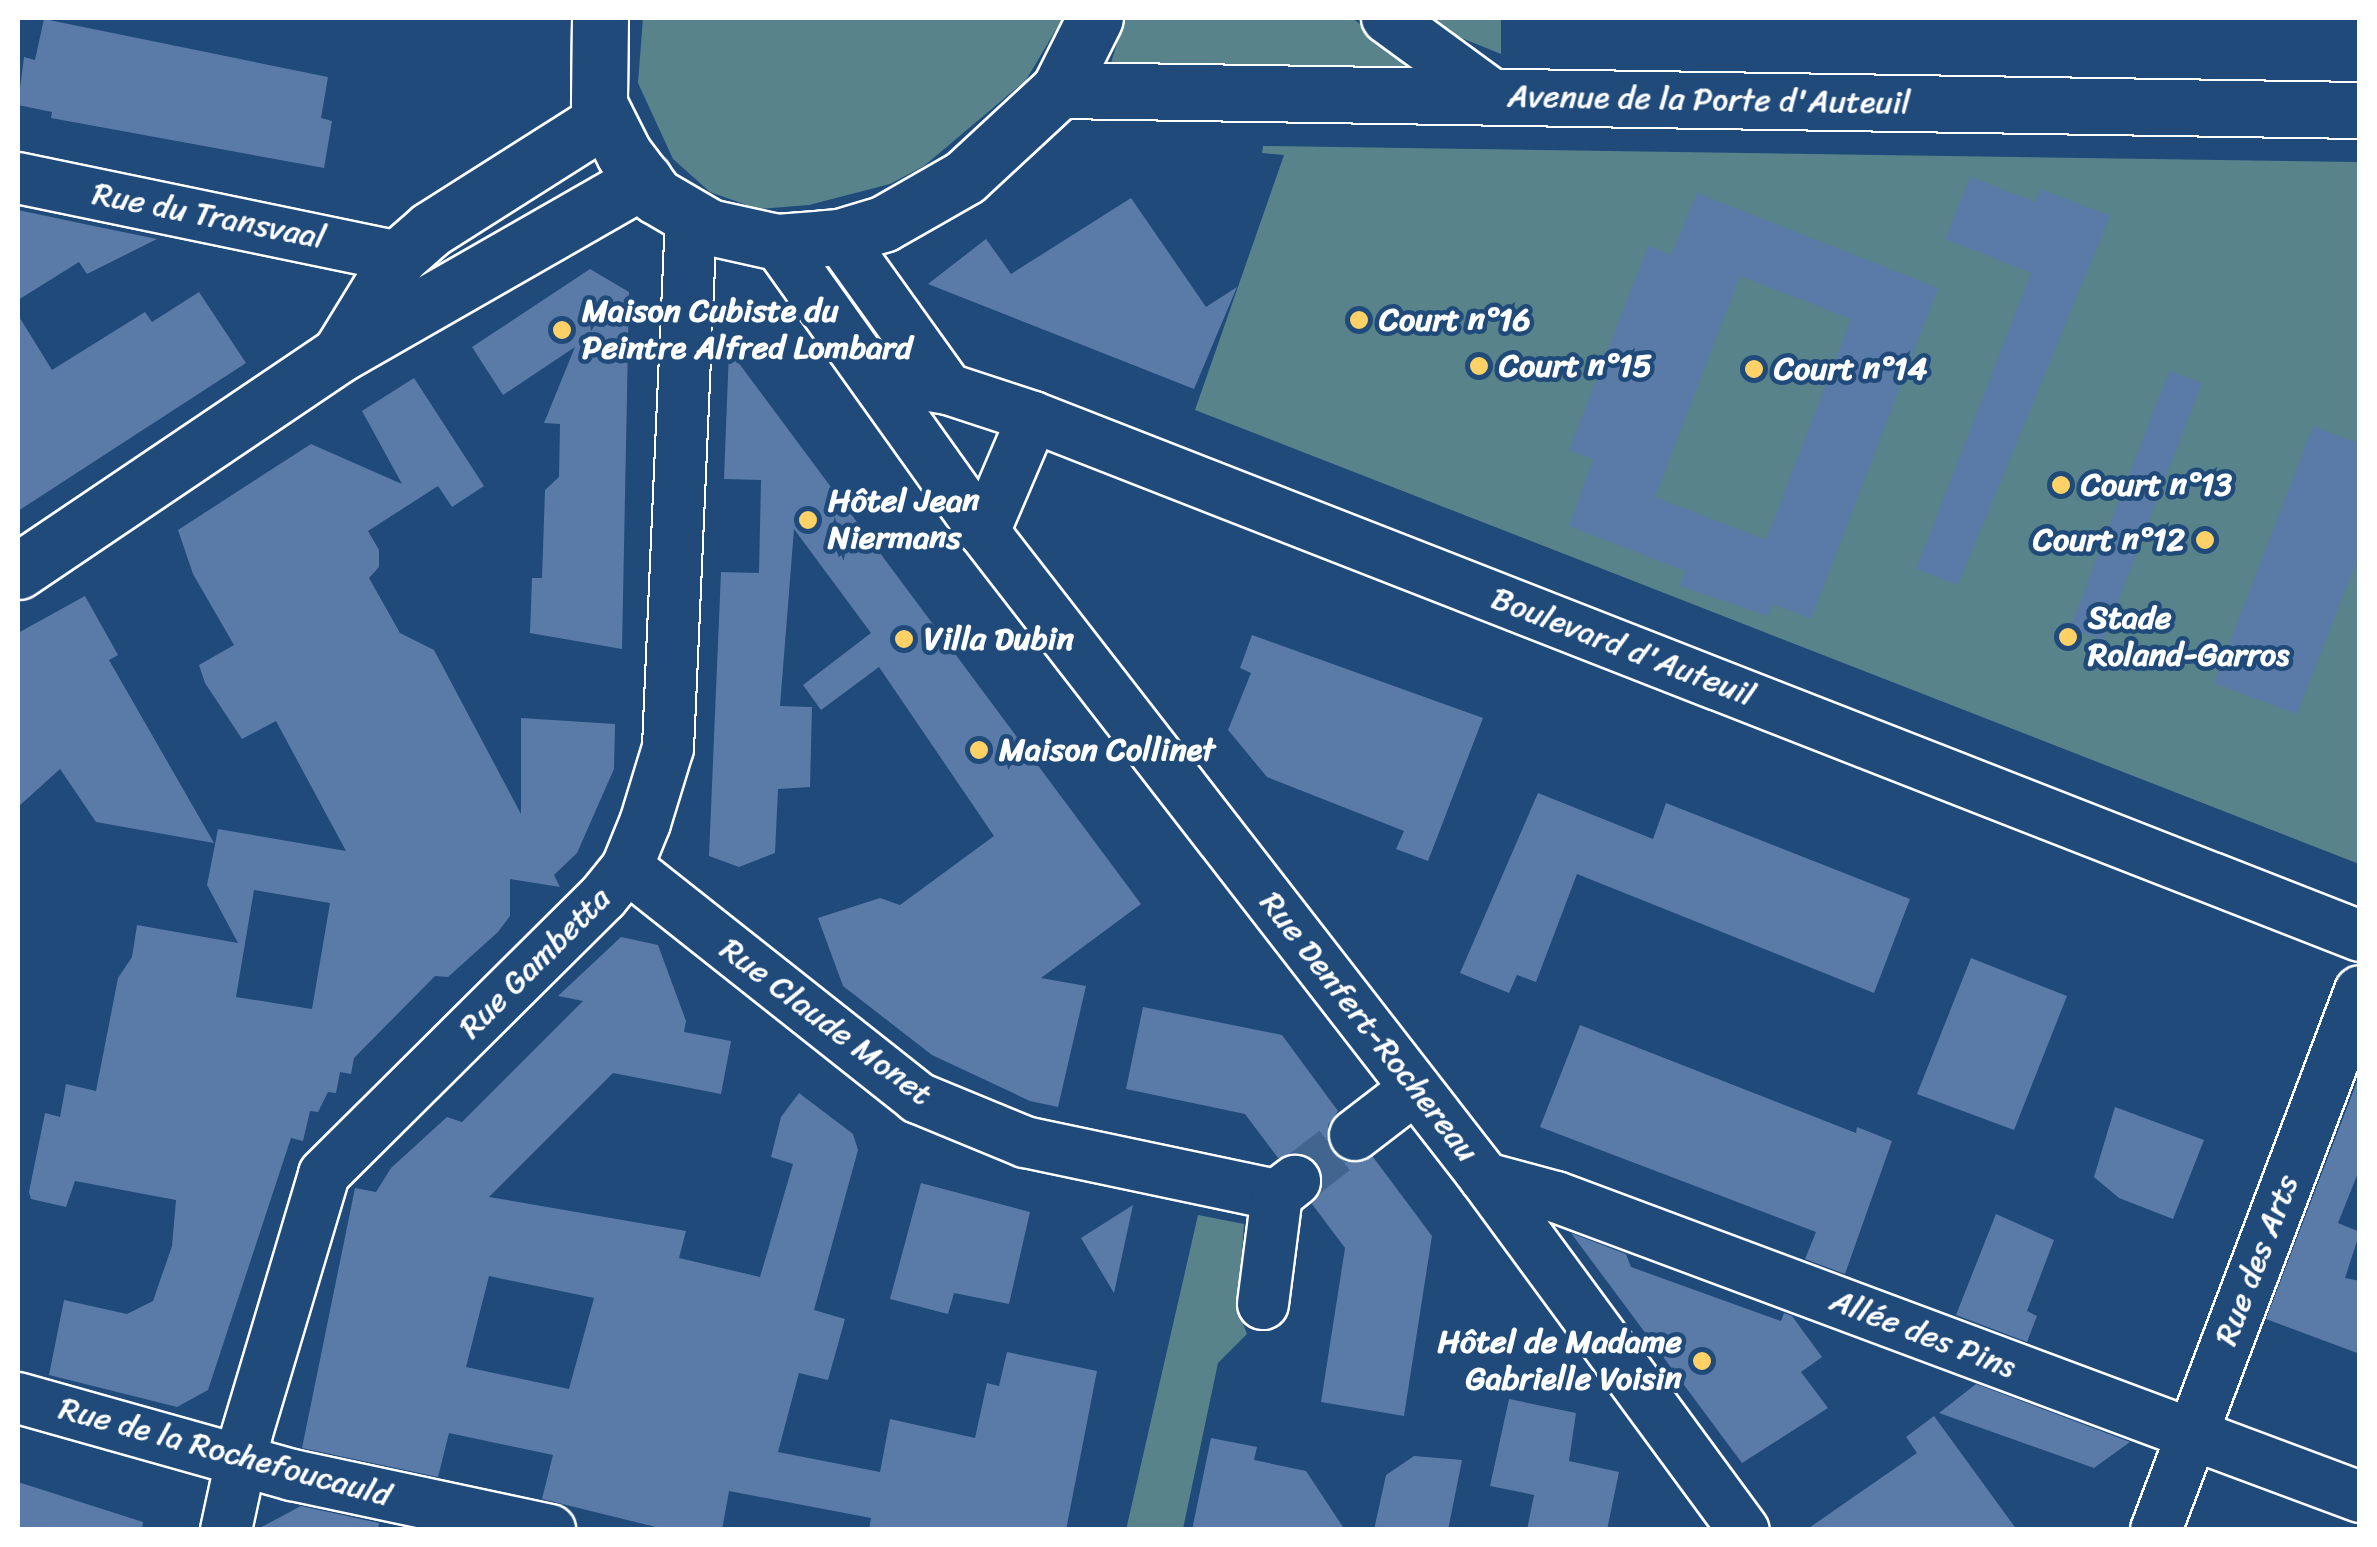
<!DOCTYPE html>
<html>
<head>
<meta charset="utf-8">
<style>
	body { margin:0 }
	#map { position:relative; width:2377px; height:1547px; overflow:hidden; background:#1f4a7a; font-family:Sriracha,sans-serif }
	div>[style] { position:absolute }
	.green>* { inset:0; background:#58838a }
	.building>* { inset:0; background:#5a7ba8 }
	.minor-tunnel>* { height:50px; margin-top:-25px; transform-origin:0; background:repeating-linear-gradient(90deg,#41658e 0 50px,transparent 0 75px) }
	.roads { filter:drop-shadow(2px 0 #fff) drop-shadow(-2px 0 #fff) drop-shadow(0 2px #fff) drop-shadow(0 -2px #fff) }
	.minor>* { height:50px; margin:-25px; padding:0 25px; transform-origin:25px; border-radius:25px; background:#1f4a7a }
	.major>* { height:55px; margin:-27.5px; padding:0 27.5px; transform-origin:27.5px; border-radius:27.5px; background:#1f4a7a }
	.dots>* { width:28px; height:28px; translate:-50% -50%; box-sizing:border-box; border:5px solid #1f4a7a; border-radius:50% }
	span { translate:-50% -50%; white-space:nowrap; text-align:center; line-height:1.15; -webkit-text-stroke:9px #1f4a7a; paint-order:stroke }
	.street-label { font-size:32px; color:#fff }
	.poi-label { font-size:32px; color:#fff; font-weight:700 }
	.left { translate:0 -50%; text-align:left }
	.right { translate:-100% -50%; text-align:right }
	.frame { position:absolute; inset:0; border:20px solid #fff; pointer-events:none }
</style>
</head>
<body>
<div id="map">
	<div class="green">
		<div style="clip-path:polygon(643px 18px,1063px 18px,1026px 80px,924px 166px,890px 184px,809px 205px,758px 209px,710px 192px,673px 159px,638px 83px)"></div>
		<div style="clip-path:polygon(1125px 18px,1352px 18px,1402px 55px,1404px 70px,1110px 66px)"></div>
		<div style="clip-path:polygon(1418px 18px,1501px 18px,1501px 54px,1454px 35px)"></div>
		<div style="clip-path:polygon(1263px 146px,2359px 162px,2359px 864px,1195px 410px,1284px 155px,1262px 153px)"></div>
		<div style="clip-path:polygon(1198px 1215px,1244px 1224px,1238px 1310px,1247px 1334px,1218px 1363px,1183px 1529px,1126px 1530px)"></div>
	</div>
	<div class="building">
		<div style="clip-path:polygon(44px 19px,328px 77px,321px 118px,332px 121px,324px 168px,51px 118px,52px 112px,18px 105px,24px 57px,35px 60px)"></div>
		<div style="clip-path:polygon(1970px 177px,2035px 202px,2040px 189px,2110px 216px,1958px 585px,1916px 569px,2031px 273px,1945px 239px)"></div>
		<div style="clip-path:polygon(evenodd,1697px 193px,1938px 288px,1811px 619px,1773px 604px,1768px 616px,1680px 586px,1685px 571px,1569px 526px,1593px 459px,1569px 450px,1648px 246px,1671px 255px,1697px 193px,1740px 276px,1851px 319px,1766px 540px,1655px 497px,1740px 276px)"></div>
		<div style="clip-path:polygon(1131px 198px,1206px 307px,1237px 287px,1194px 389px,928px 284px,986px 239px,1011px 274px)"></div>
		<div style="clip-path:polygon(18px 210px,89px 225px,157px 239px,87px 274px,79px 262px,18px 300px)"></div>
		<div style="clip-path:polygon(590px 269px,629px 292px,622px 649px,530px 633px,532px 578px,542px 578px,545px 490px,559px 477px,560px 424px,544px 423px,575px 347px,503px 395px,472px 347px)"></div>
		<div style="clip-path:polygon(199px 292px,246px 363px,18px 511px,18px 315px,52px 370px,145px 312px,152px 322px)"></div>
		<div style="clip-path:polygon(729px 350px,1141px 904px,1041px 978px,1086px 986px,1058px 1107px,1030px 1101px,932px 1055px,843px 986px,818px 918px,880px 898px,900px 905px,994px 836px,879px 667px,821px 710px,803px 685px,871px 633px,794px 529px,780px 706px,812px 707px,810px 787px,778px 789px,775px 853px,739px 867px,709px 856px,721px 572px,759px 573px,761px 480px,724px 479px)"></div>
		<div style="clip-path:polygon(2169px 371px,2202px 383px,2103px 640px,2070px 628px)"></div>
		<div style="clip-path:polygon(evenodd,414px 378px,484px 486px,452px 507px,438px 486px,368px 531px,379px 550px,379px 567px,369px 578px,400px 633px,434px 650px,521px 814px,521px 718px,615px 724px,614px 769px,577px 853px,554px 875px,560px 887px,510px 879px,510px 916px,498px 932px,448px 977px,435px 976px,354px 1058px,351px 1074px,340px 1072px,336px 1093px,328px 1092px,318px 1112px,310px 1111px,303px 1141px,291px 1138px,208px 1390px,177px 1407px,49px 1375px,64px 1300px,127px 1314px,153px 1301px,172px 1246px,176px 1200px,75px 1181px,66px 1207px,31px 1199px,29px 1192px,45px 1113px,60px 1117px,66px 1084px,96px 1091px,118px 978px,132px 957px,137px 925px,238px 943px,207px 885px,218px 829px,346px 851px,276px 721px,242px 739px,205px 683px,199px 665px,234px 645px,193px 574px,178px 530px,311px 444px,402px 484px,362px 411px,414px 378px,254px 890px,330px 903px,312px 1009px,236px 997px,254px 890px)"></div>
		<div style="clip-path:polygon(2313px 426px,2360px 444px,2360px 552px,2297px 714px,2214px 683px)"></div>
		<div style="clip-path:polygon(85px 596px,118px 655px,109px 660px,214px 843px,96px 822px,60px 769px,18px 807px,18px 633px)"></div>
		<div style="clip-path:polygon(1252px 635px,1483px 718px,1428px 861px,1396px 849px,1404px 831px,1267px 777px,1228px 730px,1251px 673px,1240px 668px)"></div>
		<div style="clip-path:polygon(1538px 793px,1653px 839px,1666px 803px,1910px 899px,1874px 993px,1577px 874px,1536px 982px,1517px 975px,1509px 993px,1460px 973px)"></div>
		<div style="clip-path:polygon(evenodd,621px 937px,658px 945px,686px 1021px,684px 1032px,731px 1041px,721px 1094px,613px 1073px,489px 1197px,686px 1231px,679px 1258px,760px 1277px,793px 1164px,771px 1157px,781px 1117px,799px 1093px,853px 1134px,858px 1150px,814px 1310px,845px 1319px,828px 1380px,799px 1373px,778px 1452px,880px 1472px,890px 1419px,975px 1438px,987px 1383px,999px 1386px,1007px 1352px,1097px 1371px,1066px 1530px,869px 1530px,871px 1518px,729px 1491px,722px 1530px,668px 1530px,542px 1499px,553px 1455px,449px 1433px,438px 1477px,302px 1448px,355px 1188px,376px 1192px,391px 1168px,447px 1117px,462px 1122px,583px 1001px,558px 996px,621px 937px,489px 1276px,594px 1298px,569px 1389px,466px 1367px,489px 1276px)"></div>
		<div style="clip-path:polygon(1971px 958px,2067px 996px,2014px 1130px,1917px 1094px)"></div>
		<div style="clip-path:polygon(1143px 1007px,1282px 1035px,1338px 1111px,1328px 1125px,1332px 1152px,1345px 1162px,1373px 1157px,1432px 1236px,1404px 1416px,1321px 1402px,1345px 1248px,1312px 1204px,1322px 1191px,1318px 1164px,1305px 1154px,1278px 1158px,1245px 1114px,1126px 1089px)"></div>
		<div style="clip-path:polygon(1580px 1025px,1856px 1133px,1857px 1127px,1892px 1141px,1845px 1274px,1805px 1259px,1816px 1232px,1540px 1127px)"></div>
		<div style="clip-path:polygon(2360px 1074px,2360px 1168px,2338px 1223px,2360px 1232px,2345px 1278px,2360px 1281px,2360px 1354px,2266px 1319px)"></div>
		<div style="clip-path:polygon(2115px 1107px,2204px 1140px,2173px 1219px,2119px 1198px,2094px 1177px)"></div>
		<div style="clip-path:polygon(921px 1183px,1030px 1212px,1009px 1304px,954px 1293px,948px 1314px,890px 1299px)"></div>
		<div style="clip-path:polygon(1133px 1205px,1114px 1293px,1081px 1238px)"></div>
		<div style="clip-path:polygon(1996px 1214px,2054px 1240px,2027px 1311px,2037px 1316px,2027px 1342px,1956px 1315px)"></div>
		<div style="clip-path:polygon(1571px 1233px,1626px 1254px,1631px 1267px,1781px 1321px,1784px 1313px,1792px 1316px,1822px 1357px,1801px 1372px,1828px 1408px,1742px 1463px)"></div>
		<div style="clip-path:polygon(1976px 1384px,2130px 1442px,2094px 1468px,1939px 1413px)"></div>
		<div style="clip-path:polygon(1509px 1399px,1576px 1413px,1569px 1461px,1619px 1472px,1607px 1530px,1527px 1530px,1534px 1495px,1490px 1486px)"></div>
		<div style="clip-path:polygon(1934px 1416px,2017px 1530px,1806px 1530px,1917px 1453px,1906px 1437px)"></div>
		<div style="clip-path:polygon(1211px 1438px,1257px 1447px,1254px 1460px,1306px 1471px,1345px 1530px,1192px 1530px)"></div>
		<div style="clip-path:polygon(1414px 1456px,1462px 1460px,1448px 1530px,1374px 1530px,1386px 1475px)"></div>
		<div style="clip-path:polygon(18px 1482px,143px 1522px,142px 1530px,18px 1530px)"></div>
		<div style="clip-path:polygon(301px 1506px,379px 1523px,378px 1530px,256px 1530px)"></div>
	</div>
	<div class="minor-tunnel">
		<div style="left:1295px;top:1181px;width:76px;rotate:-37.5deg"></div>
	</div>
	<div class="roads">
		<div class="minor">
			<div style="left:1387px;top:18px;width:134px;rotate:36.2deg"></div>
			<div style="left:18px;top:178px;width:389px;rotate:11.7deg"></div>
			<div style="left:839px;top:237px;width:187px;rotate:54.4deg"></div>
			<div style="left:777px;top:242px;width:356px;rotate:54.5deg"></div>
			<div style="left:984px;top:532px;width:818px;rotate:52.2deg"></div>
			<div style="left:1485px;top:1178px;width:437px;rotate:53.7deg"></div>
			<div style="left:880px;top:378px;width:69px;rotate:9.2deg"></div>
			<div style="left:948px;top:389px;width:89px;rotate:18.2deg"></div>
			<div style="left:1033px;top:417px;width:1425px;rotate:21.36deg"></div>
			<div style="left:984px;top:532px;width:125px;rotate:-66.9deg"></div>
			<div style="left:627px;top:867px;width:372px;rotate:38.4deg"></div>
			<div style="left:918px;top:1098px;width:116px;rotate:22.4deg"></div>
			<div style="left:1025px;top:1142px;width:258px;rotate:11.9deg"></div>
			<div style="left:1355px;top:1135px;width:76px;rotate:-37.5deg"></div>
			<div style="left:1485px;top:1178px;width:73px;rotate:15deg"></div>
			<div style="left:1556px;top:1197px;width:858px;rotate:20.46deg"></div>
			<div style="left:1263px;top:1304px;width:110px;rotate:-82.7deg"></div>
			<div style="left:1277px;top:1195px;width:23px;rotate:-38deg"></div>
			<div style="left:18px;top:1398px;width:285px;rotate:15.7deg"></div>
			<div style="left:292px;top:1475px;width:264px;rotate:12deg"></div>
			<div style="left:226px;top:1530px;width:99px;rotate:-77.8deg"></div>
			<div style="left:247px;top:1433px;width:270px;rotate:-73.4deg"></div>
			<div style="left:324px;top:1174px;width:393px;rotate:-44.8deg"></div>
			<div style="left:603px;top:897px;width:38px;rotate:-51deg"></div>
			<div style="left:627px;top:867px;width:48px;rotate:-67.8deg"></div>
			<div style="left:645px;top:823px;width:78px;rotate:-73deg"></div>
			<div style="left:668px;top:748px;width:529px;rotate:-87.51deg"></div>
			<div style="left:2156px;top:1530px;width:576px;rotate:-69.27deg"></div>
		</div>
		<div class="major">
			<div style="left:600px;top:18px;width:86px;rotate:90.7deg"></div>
			<div style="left:599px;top:104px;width:56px;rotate:63.4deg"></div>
			<div style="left:624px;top:154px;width:53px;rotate:52.7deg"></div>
			<div style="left:656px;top:196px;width:61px;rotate:30.3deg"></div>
			<div style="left:709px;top:227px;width:70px;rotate:12.4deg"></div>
			<div style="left:777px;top:242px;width:62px;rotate:-4.6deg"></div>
			<div style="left:839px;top:237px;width:46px;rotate:-16.5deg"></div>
			<div style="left:883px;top:224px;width:95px;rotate:-29.8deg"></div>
			<div style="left:965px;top:177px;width:128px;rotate:-42.8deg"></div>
			<div style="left:1059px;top:90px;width:80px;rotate:-63.4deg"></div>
			<div style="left:1059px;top:90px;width:1301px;rotate:0.88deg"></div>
			<div style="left:342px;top:350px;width:109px;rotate:-58.5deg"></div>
			<div style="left:399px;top:257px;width:43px;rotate:-41.2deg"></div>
			<div style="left:431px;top:229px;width:205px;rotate:-32.4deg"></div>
			<div style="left:18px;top:571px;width:386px;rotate:-34deg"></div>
			<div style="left:338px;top:355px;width:353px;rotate:-29.8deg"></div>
		</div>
	</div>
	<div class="dots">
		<div style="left:1359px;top:320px;background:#ffd166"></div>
		<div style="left:562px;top:330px;background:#ffd166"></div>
		<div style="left:1479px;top:366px;background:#ffd166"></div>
		<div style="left:1754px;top:369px;background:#ffd166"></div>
		<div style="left:2061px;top:485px;background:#ffd166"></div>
		<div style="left:808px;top:520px;background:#ffd166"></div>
		<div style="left:2205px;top:540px;background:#ffd166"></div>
		<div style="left:2068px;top:637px;background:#ffd166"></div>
		<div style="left:904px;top:639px;background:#ffd166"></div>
		<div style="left:979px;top:750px;background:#ffd166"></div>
		<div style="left:1702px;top:1361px;background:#ffd166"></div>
	</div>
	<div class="street-label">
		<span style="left:1709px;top:100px;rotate:1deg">Avenue de la Porte d'Auteuil</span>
		<span style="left:209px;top:216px;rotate:11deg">Rue du Transvaal</span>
		<span style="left:1623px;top:647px;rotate:21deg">Boulevard d'Auteuil</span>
		<span style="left:535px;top:963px;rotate:-45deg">Rue Gambetta</span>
		<span style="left:826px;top:1022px;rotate:37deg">Rue Claude Monet</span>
		<span style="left:1369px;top:1027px;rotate:52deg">Rue Denfert-Rochereau</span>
		<span style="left:2257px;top:1260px;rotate:-69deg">Rue des Arts</span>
		<span style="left:1923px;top:1334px;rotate:21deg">Allée des Pins</span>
		<span style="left:225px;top:1452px;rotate:15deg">Rue de la Rochefoucauld</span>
	</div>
	<div class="poi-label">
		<span class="left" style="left:582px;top:330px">Maison Cubiste du<br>Peintre Alfred Lombard</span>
		<span class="left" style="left:1379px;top:320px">Court n°16</span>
		<span class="left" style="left:1499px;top:366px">Court n°15</span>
		<span class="left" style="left:1774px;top:369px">Court n°14</span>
		<span class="left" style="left:2081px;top:485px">Court n°13</span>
		<span class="left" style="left:828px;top:520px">Hôtel Jean<br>Niermans</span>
		<span class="right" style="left:2185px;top:540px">Court n°12</span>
		<span class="left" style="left:2088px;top:637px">Stade<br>Roland-Garros</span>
		<span class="left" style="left:924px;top:639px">Villa Dubin</span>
		<span class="left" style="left:999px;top:750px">Maison Collinet</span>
		<span class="right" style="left:1682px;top:1361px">Hôtel de Madame<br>Gabrielle Voisin</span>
	</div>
	<div class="frame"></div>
</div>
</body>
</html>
